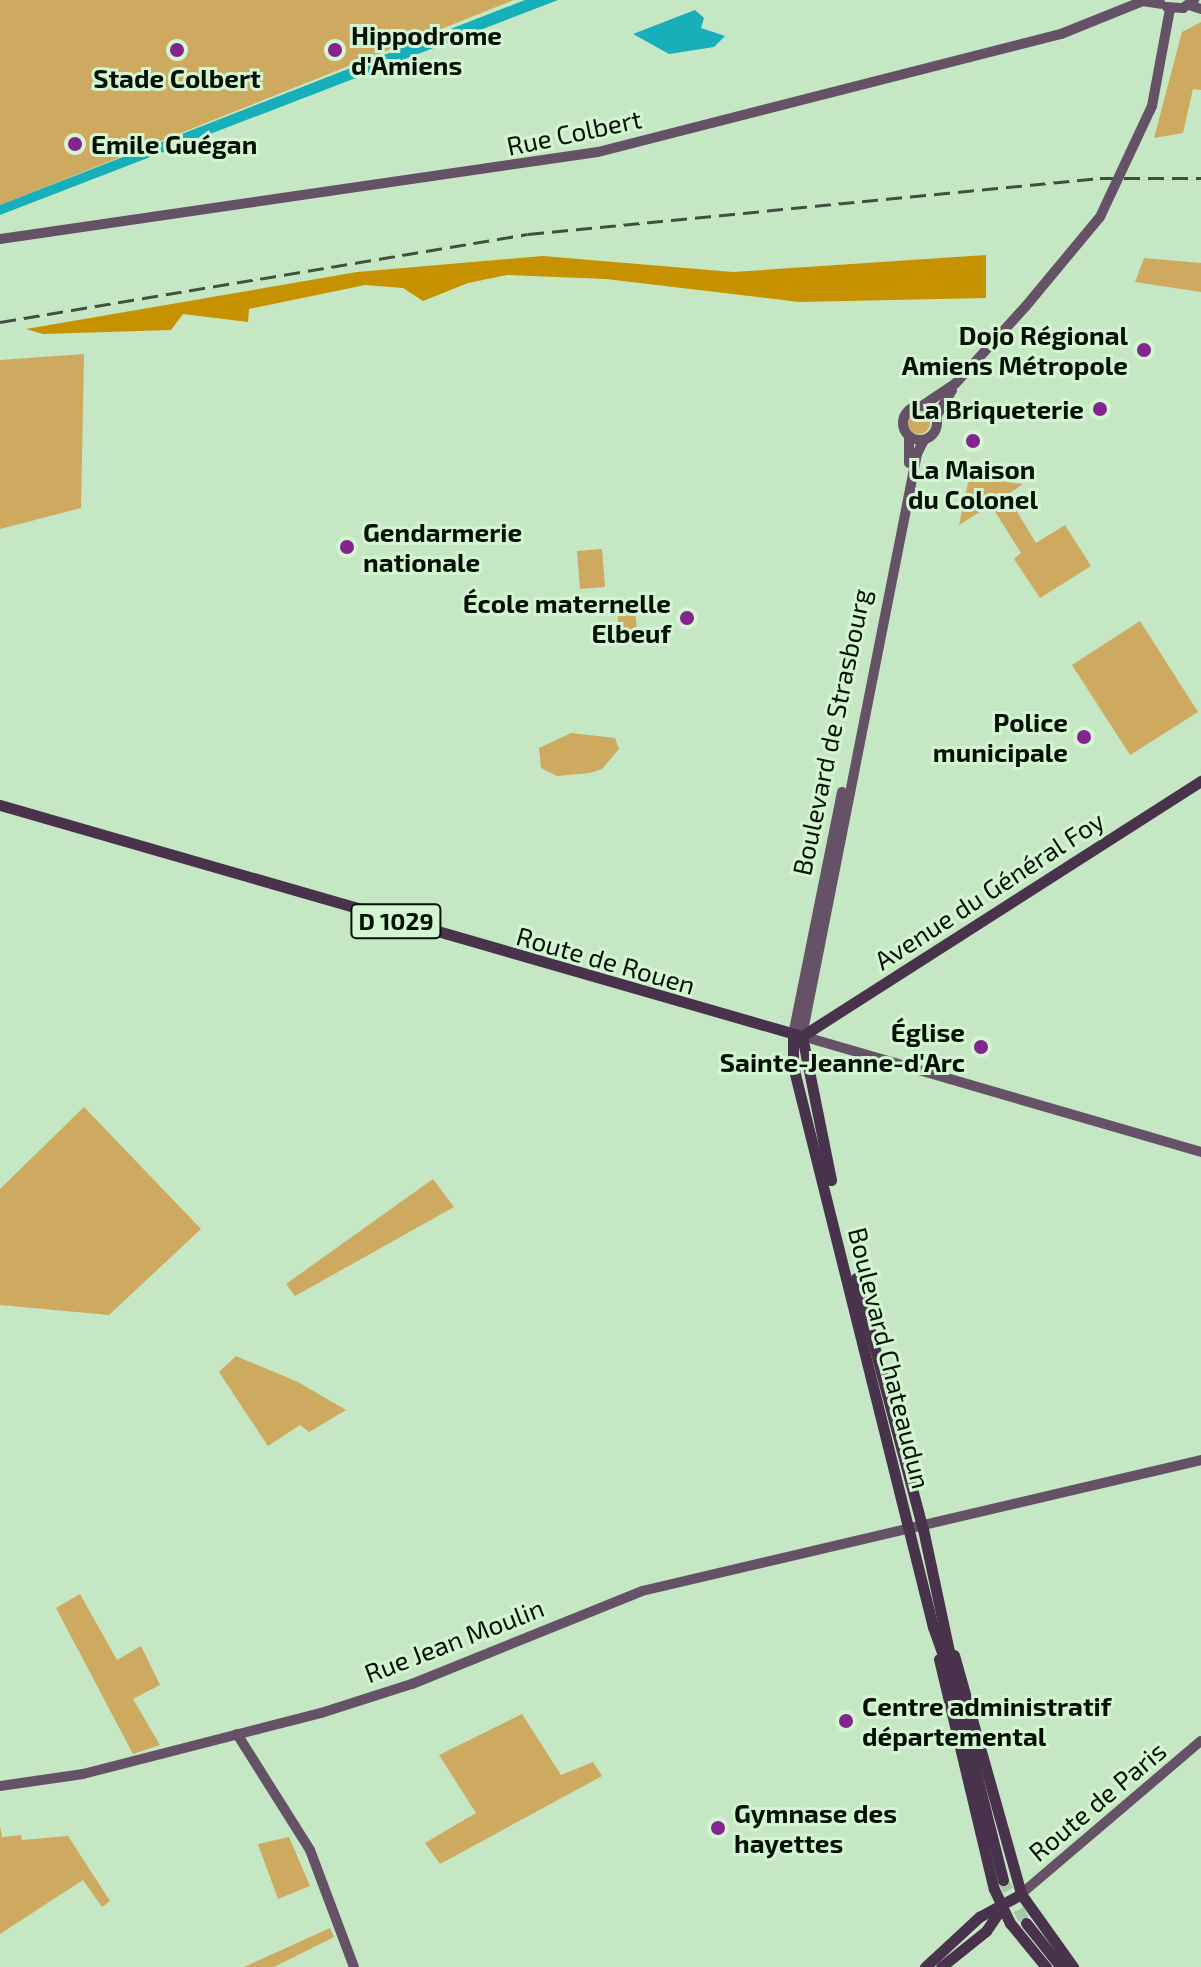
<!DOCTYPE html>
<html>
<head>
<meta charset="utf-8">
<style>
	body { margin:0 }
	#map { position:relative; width:1201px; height:1967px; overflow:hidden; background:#c6e7c4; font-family:"Exo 2",sans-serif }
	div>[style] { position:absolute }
	.green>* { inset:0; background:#cea960 }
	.round { border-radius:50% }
	.forest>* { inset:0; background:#c69200 }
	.water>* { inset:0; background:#16afba }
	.primary-tunnel>* { height:11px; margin-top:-5.5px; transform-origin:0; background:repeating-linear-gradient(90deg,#a9c7a7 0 11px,transparent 0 16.5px) }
	.secondary>* { height:10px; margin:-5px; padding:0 5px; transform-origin:5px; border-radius:5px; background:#655267 }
	.secondary>.ring { margin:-5px; padding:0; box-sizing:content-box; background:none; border:10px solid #655267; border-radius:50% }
	.primary>* { height:11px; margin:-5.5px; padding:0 5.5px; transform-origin:5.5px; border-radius:5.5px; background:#49334c }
	.rail>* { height:3px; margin-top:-1.5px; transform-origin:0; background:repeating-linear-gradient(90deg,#3e503e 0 16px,transparent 0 24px) }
	.secondary-bridge>* { height:10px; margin:-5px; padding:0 5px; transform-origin:5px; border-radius:5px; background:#655267 }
	.dots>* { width:22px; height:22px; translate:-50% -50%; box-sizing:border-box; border:4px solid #d3f5d1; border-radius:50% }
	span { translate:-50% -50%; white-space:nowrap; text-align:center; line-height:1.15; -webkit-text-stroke:6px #d3f5d1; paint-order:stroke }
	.shield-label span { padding:2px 6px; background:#d3f5d1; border:2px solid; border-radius:6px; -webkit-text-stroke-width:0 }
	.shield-label { font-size:24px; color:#051005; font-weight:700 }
	.poi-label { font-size:26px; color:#051005; font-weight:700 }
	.left { translate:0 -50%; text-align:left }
	.right { translate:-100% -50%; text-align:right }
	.street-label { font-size:26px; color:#051005 }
</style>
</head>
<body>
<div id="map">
	<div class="green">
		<div style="clip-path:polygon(0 0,514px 0,0 205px)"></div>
		<div style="clip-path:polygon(1201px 22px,1201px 90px,1193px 89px,1183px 133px,1154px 138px,1182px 32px)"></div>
		<div style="clip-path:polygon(1144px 258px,1201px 263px,1201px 292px,1135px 282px)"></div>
		<div style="clip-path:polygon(84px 354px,81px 508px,0 529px,0 360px)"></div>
		<div class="round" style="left:908px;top:412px;width:22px;height:22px"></div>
		<div style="clip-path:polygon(975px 478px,1023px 484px,1007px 495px,1036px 543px,1065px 525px,1091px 566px,1040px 598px,1014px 559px,1021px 553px,991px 505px,959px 525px,968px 483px)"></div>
		<div style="clip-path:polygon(602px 549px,605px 587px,580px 589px,577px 551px)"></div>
		<div style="clip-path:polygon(634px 598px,637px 631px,619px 632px,616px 599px)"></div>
		<div style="clip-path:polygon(1140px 621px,1198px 712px,1130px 755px,1072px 665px)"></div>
		<div style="clip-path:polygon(571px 733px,615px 738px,619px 749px,602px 769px,590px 773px,557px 776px,541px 768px,539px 748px)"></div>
		<div style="clip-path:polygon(84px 1107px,201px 1229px,109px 1315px,0 1305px,0 1189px)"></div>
		<div style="clip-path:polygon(433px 1179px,454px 1207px,295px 1296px,286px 1284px)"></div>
		<div style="clip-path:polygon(236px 1356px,298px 1382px,346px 1410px,309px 1432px,300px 1425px,268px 1446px,219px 1372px)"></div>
		<div style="clip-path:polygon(80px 1594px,117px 1660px,141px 1646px,160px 1685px,133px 1699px,160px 1745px,133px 1754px,56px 1608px)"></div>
		<div style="clip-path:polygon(522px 1714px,561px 1775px,593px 1762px,602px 1776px,440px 1864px,425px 1843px,476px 1813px,439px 1755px)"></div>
		<div style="clip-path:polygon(0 1826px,2px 1837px,21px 1835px,22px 1840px,68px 1836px,110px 1901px,102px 1907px,83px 1880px,0 1934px)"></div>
		<div style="clip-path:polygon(289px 1837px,310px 1886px,278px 1899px,258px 1844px)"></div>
		<div style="clip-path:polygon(330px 1928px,334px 1937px,274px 1967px,244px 1967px)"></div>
	</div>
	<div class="forest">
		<div style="clip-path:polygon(986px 255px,986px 298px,799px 302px,606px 279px,507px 275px,468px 283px,423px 301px,403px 288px,365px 285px,249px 309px,248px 322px,183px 314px,171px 330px,43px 334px,26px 329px,357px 272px,543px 256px,733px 272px)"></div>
	</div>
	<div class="water">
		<div style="clip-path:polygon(525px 0,558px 0,0 215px,0 205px)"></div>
		<div style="clip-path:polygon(695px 10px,704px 18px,701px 28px,725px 36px,714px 47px,669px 54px,633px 34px)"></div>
	</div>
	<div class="primary-tunnel">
		<div style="left:1003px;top:1880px;width:49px;rotate:61.9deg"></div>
	</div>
	<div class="secondary">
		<div style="left:1189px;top:5px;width:13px;rotate:18deg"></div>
		<div style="left:1167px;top:7px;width:16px;rotate:4deg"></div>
		<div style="left:1183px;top:8px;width:14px;rotate:-36deg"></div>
		<div style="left:1152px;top:106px;width:99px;rotate:-79.5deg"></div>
		<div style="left:0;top:239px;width:604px;rotate:-8.28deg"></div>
		<div style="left:598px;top:152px;width:478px;rotate:-14.3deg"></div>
		<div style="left:1061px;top:34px;width:88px;rotate:-21.9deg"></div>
		<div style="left:1143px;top:1px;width:18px;rotate:9deg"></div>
		<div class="ring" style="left:903px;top:406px;width:24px;height:24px"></div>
		<div style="left:922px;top:406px;width:40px;rotate:-34deg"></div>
		<div style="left:955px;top:384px;width:105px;rotate:-47.7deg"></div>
		<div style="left:936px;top:417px;width:31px;rotate:-59deg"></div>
		<div style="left:909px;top:437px;width:26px;rotate:90deg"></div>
		<div style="left:924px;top:440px;width:16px;rotate:117deg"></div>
		<div style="left:917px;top:454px;width:593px;rotate:101.18deg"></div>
		<div style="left:802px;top:1036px;width:416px;rotate:16.2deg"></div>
		<div style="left:793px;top:1035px;width:248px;rotate:-78.6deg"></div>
		<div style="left:237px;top:1734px;width:137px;rotate:57.8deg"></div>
		<div style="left:310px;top:1850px;width:125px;rotate:69.4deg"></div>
		<div style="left:0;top:1786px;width:84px;rotate:-8.2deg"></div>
		<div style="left:83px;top:1774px;width:246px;rotate:-14.4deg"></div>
		<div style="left:321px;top:1713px;width:96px;rotate:-17.7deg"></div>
		<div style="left:412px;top:1684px;width:248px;rotate:-22deg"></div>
		<div style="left:642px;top:1591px;width:574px;rotate:-13.19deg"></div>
		<div style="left:1021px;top:1894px;width:236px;rotate:-40.4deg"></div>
	</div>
	<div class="primary">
		<div style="left:0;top:805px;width:835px;rotate:16.07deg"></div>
		<div style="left:793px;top:1035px;width:31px;rotate:90deg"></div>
		<div style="left:793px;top:1066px;width:578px;rotate:75.99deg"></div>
		<div style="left:933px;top:1627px;width:66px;rotate:70.5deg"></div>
		<div style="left:955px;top:1689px;width:197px;rotate:75.9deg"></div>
		<div style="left:802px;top:1036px;width:147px;rotate:78.6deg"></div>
		<div style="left:802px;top:1036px;width:474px;rotate:-32.6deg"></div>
		<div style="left:856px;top:1278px;width:260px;rotate:75.1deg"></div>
		<div style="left:923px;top:1529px;width:139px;rotate:78deg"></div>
		<div style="left:954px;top:1655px;width:248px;rotate:74.3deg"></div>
		<div style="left:1021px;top:1894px;width:90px;rotate:54.5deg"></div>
		<div style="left:939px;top:1659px;width:236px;rotate:76.6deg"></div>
		<div style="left:994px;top:1889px;width:38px;rotate:65deg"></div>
		<div style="left:1010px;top:1923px;width:57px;rotate:50.7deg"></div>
		<div style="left:1026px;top:1923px;width:56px;rotate:51.5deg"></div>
		<div style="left:925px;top:1967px;width:74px;rotate:-42.8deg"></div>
		<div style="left:979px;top:1917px;width:48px;rotate:-28.7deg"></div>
		<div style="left:941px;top:1967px;width:58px;rotate:-38.7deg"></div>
		<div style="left:986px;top:1931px;width:27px;rotate:-56deg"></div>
	</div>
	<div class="rail">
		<div style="left:0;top:322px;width:535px;rotate:-9.46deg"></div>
		<div style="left:528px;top:234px;width:575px;rotate:-5.59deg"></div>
		<div style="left:1100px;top:178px;width:101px"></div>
	</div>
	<div class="secondary-bridge">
		<div style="left:1026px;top:306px;width:116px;rotate:-50.3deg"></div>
		<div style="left:1100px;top:217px;width:123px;rotate:-64.9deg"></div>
	</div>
	<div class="dots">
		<div style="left:177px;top:50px;background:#83248f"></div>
		<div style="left:335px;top:50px;background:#83248f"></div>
		<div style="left:75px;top:144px;background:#83248f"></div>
		<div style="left:1144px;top:350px;background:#83248f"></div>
		<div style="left:1100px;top:409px;background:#83248f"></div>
		<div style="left:973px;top:441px;background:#83248f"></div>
		<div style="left:347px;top:547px;background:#83248f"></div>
		<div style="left:687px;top:618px;background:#83248f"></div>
		<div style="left:1084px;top:737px;background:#83248f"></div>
		<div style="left:981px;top:1047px;background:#83248f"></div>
		<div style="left:846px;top:1721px;background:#83248f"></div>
		<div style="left:718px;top:1828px;background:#83248f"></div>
	</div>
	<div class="shield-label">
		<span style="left:396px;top:921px">D 1029</span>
	</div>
	<div class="poi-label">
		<span class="left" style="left:351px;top:50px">Hippodrome<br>d'Amiens</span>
		<span style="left:177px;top:78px">Stade Colbert</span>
		<span class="left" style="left:91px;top:144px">Emile Guégan</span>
		<span class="right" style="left:1128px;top:350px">Dojo Régional<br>Amiens Métropole</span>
		<span class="right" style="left:1084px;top:409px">La Briqueterie</span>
		<span style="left:973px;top:484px">La Maison<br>du Colonel</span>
		<span class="left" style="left:363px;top:547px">Gendarmerie<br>nationale</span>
		<span class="right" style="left:671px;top:618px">École maternelle<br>Elbeuf</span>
		<span class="right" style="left:1068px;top:737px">Police<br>municipale</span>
		<span class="right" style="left:965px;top:1047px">Église<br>Sainte-Jeanne-d'Arc</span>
		<span class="left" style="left:862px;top:1721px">Centre administratif<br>départemental</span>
		<span class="left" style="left:734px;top:1828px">Gymnase des<br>hayettes</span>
	</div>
	<div class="street-label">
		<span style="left:574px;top:132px;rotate:-12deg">Rue Colbert</span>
		<span style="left:831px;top:732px;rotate:-78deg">Boulevard de Strasbourg</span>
		<span style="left:989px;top:890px;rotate:-33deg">Avenue du Général Foy</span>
		<span style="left:606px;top:960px;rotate:16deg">Route de Rouen</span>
		<span style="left:890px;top:1358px;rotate:76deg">Boulevard Chateaudun</span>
		<span style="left:454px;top:1640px;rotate:-21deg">Rue Jean Moulin</span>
		<span style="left:1097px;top:1801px;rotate:-40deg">Route de Paris</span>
	</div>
</div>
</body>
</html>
